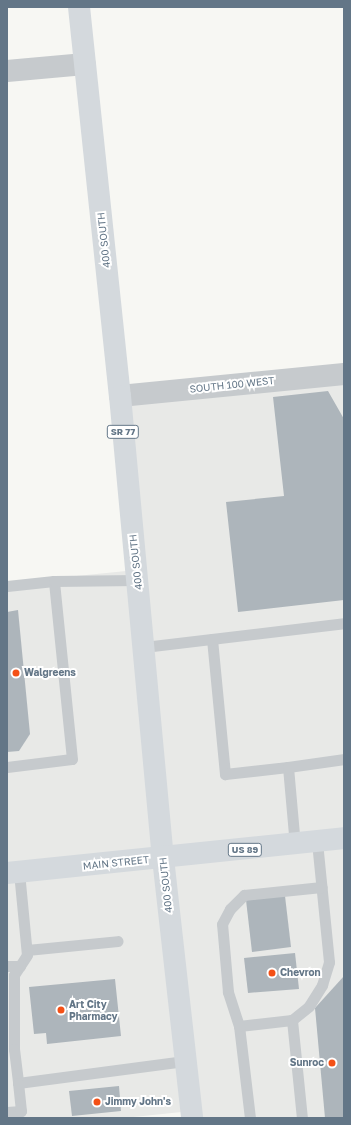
<!DOCTYPE html>
<html>
<head>
<meta charset="utf-8">
<style>
	body { margin:0 }
	#map { position:relative; width:351px; height:1125px; overflow:hidden; background:#f7f7f3; font-family:"Golos Text",sans-serif }
	div>[style] { position:absolute }
	.built>* { inset:0; background:#e8e9e7 }
	.building>* { inset:0; background:#adb5bb }
	.service>* { height:11px; margin:-5.5px; padding:0 5.5px; transform-origin:5.5px; border-radius:5.5px; background:#c6cacd }
	.minor>* { height:22px; margin:-11px; padding:0 11px; transform-origin:11px; border-radius:11px; background:#c6cacd }
	.tertiary>* { height:22px; margin:-11px; padding:0 11px; transform-origin:11px; border-radius:11px; background:#c6cacd }
	.secondary>* { height:22px; margin:-11px; padding:0 11px; transform-origin:11px; border-radius:11px; background:#d4d9dd }
	.primary>* { height:22px; margin:-11px; padding:0 11px; transform-origin:11px; border-radius:11px; background:#d4d9dd }
	.dots>* { width:11px; height:11px; translate:-50% -50%; box-sizing:border-box; border:2px solid #fff; border-radius:50% }
	span { translate:-50% -50%; white-space:nowrap; text-align:center; line-height:1.15; -webkit-text-stroke:4px #fff; paint-order:stroke }
	.shield-label span { padding:1px 3px; background:#fff; border:1px solid; border-radius:3px; -webkit-text-stroke-width:0 }
	.shield-label { font-size:9px; color:#637687; font-weight:700 }
	.street-label { font-size:10px; color:#637687 }
	.poi-label { font-size:10px; color:#637687; font-weight:700 }
	.left { translate:0 -50%; text-align:left }
	.right { translate:-100% -50%; text-align:right }
	.frame { position:absolute; inset:0; border:8px solid #637687; pointer-events:none }
</style>
</head>
<body>
<div id="map">
	<div class="built">
		<div style="clip-path:polygon(344px 374px,344px 1118px,192px 1118px,191px 1111px,124px 1118px,7px 1118px,7px 583px,136px 570px,120px 396px)"></div>
	</div>
	<div class="building">
		<div style="clip-path:polygon(328px 391px,344px 419px,344px 600px,238px 612px,226px 502px,284px 496px,273px 397px)"></div>
		<div style="clip-path:polygon(18px 610px,30px 734px,19px 751px,7px 752px,7px 612px)"></div>
		<div style="clip-path:polygon(285px 896px,291px 947px,252px 952px,246px 900px)"></div>
		<div style="clip-path:polygon(295px 953px,299px 989px,248px 993px,244px 958px)"></div>
		<div style="clip-path:polygon(344px 976px,344px 1118px,325px 1118px,315px 1008px)"></div>
		<div style="clip-path:polygon(115px 979px,121px 1036px,47px 1044px,46px 1033px,34px 1034px,29px 987px)"></div>
		<div style="clip-path:polygon(119px 1086px,121px 1111px,72px 1116px,69px 1091px)"></div>
	</div>
	<div class="service">
		<div style="left:7px;top:586px;width:47px;rotate:-6.1deg"></div>
		<div style="left:212px;top:639px;width:136px;rotate:84.5deg"></div>
		<div style="left:225px;top:774px;width:63px;rotate:-6.3deg"></div>
		<div style="left:288px;top:767px;width:78px;rotate:84.9deg"></div>
		<div style="left:144px;top:647px;width:201px;rotate:-6.8deg"></div>
		<div style="left:7px;top:767px;width:65px;rotate:-7deg"></div>
		<div style="left:72px;top:759px;width:179px;rotate:-95.8deg"></div>
		<div style="left:54px;top:581px;width:83px;rotate:-0.7deg"></div>
		<div style="left:288px;top:767px;width:57px;rotate:-8.1deg"></div>
		<div style="left:19px;top:872px;width:83px;rotate:84.5deg"></div>
		<div style="left:27px;top:955px;width:24px;rotate:123deg"></div>
		<div style="left:14px;top:975px;width:74px;rotate:90deg"></div>
		<div style="left:14px;top:1049px;width:34px;rotate:83deg"></div>
		<div style="left:18px;top:1083px;width:168px;rotate:-7.5deg"></div>
		<div style="left:27px;top:950px;width:91px;rotate:-5.6deg"></div>
		<div style="left:7px;top:966px;width:13px"></div>
		<div style="left:292px;top:1020px;width:99px;rotate:84.2deg"></div>
		<div style="left:239px;top:1026px;width:53px;rotate:-6.5deg"></div>
		<div style="left:292px;top:1020px;width:22px;rotate:-39deg"></div>
		<div style="left:309px;top:1006px;width:25px;rotate:-58deg"></div>
		<div style="left:322px;top:985px;width:24px;rotate:-73deg"></div>
		<div style="left:329px;top:962px;width:121px;rotate:-95.7deg"></div>
		<div style="left:7px;top:1112px;width:14px;rotate:-4deg"></div>
		<div style="left:21px;top:1111px;width:28px;rotate:-96deg"></div>
		<div style="left:250px;top:1118px;width:93px;rotate:-96.8deg"></div>
		<div style="left:239px;top:1026px;width:36px;rotate:-108deg"></div>
		<div style="left:228px;top:992px;width:68px;rotate:-95deg"></div>
		<div style="left:222px;top:924px;width:17px;rotate:-62deg"></div>
		<div style="left:230px;top:909px;width:20px;rotate:-45deg"></div>
		<div style="left:244px;top:895px;width:78px;rotate:-5.9deg"></div>
	</div>
	<div class="minor">
		<div style="left:7px;top:71px;width:78px;rotate:-5.1deg"></div>
	</div>
	<div class="tertiary">
		<div style="left:120px;top:396px;width:225px;rotate:-5.6deg"></div>
	</div>
	<div class="secondary">
		<div style="left:163px;top:858px;width:262px;rotate:83.6deg"></div>
	</div>
	<div class="primary">
		<div style="left:79px;top:7px;width:391px;rotate:84deg"></div>
		<div style="left:120px;top:396px;width:464px;rotate:84.7deg"></div>
		<div style="left:7px;top:873px;width:339px;rotate:-5.9deg"></div>
	</div>
	<div class="dots">
		<div style="left:16px;top:673px;background:#f45016"></div>
		<div style="left:272px;top:973px;background:#f45016"></div>
		<div style="left:61px;top:1010px;background:#f45016"></div>
		<div style="left:332px;top:1063px;background:#f45016"></div>
		<div style="left:97px;top:1102px;background:#f45016"></div>
	</div>
	<div class="shield-label">
		<span style="left:123px;top:432px">SR 77</span>
		<span style="left:245px;top:850px">US 89</span>
	</div>
	<div class="street-label">
		<span style="left:104px;top:240px;rotate:-96deg">400 SOUTH</span>
		<span style="left:232px;top:385px;rotate:-6deg">SOUTH 100 WEST</span>
		<span style="left:136px;top:562px;rotate:-96deg">400 SOUTH</span>
		<span style="left:116px;top:863px;rotate:-6deg">MAIN STREET</span>
		<span style="left:166px;top:885px;rotate:-96deg">400 SOUTH</span>
	</div>
	<div class="poi-label">
		<span class="left" style="left:24px;top:673px">Walgreens</span>
		<span class="left" style="left:280px;top:973px">Chevron</span>
		<span class="left" style="left:69px;top:1010px">Art City<br>Pharmacy</span>
		<span class="right" style="left:324px;top:1063px">Sunroc</span>
		<span class="left" style="left:105px;top:1102px">Jimmy John's</span>
	</div>
	<div class="frame"></div>
</div>
</body>
</html>
